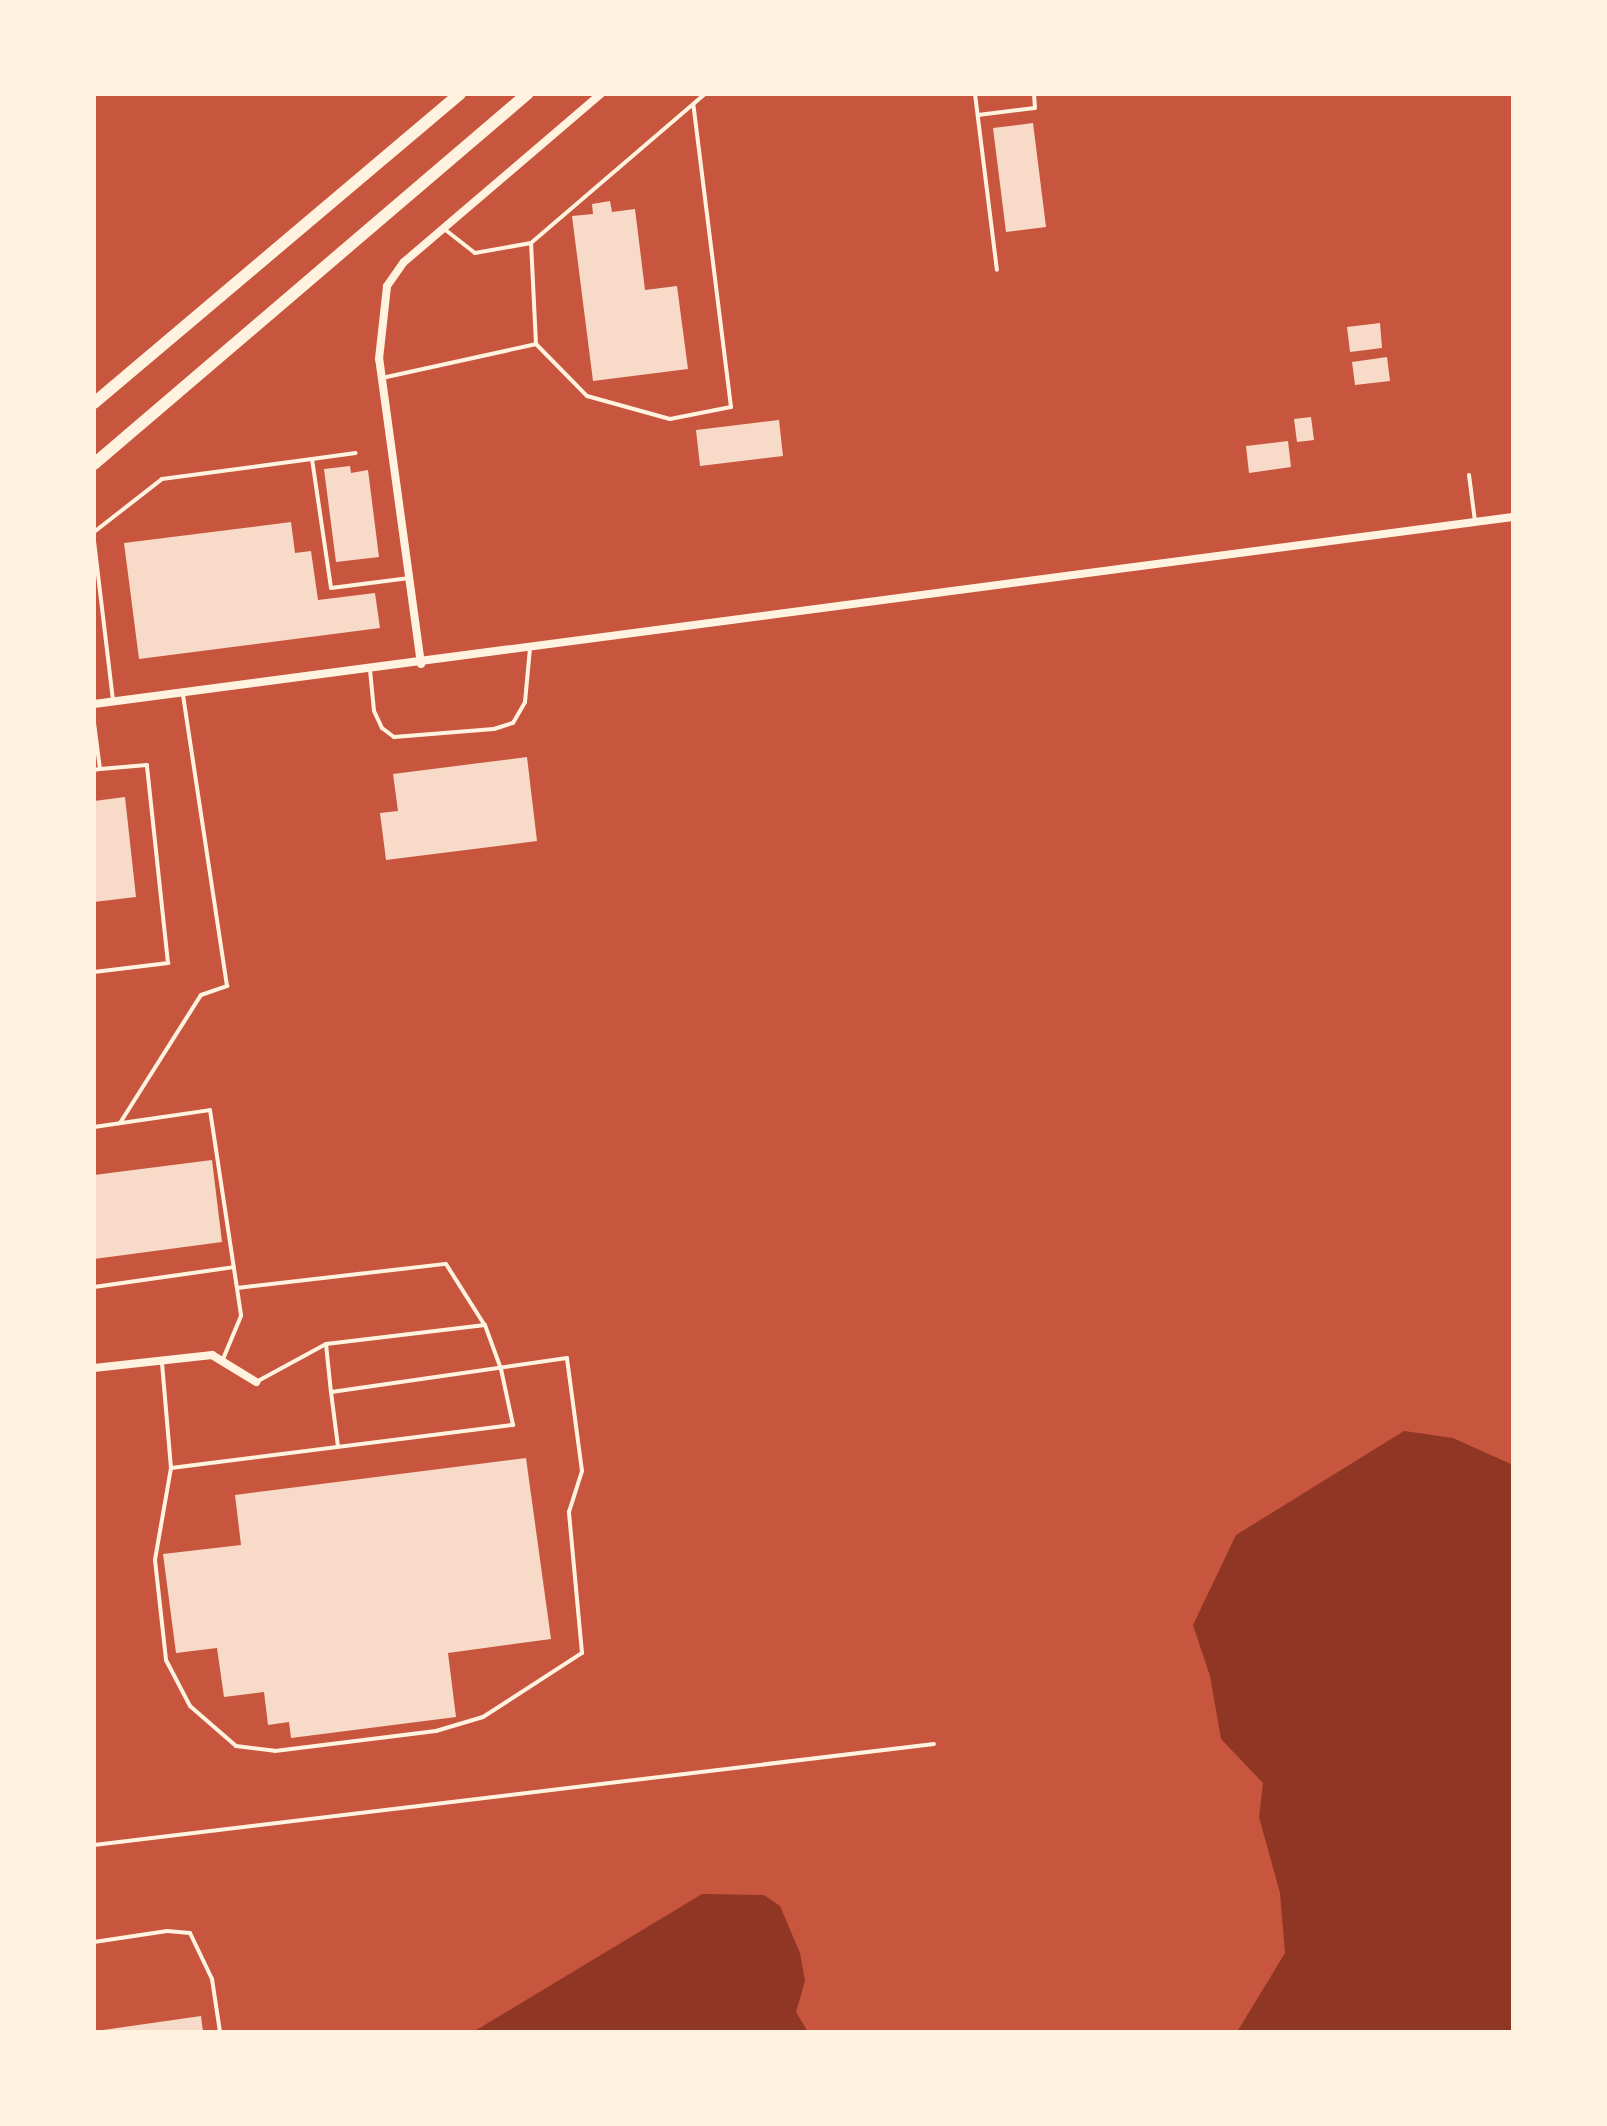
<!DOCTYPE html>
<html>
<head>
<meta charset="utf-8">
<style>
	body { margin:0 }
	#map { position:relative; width:1607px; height:2126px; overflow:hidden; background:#c8553d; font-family:Poppins,sans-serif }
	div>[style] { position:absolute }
	.water>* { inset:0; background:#8f3625 }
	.building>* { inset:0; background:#f7dbc8 }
	.service>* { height:4px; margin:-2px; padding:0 2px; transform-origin:2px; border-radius:2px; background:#fff3e0 }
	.minor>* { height:8px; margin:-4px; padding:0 4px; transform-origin:4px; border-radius:4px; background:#fff3e0 }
	.secondary>* { height:12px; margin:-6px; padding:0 6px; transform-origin:6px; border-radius:6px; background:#fff3e0 }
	span { translate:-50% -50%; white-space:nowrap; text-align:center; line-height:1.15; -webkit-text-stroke:6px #fff3e0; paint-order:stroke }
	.frame { position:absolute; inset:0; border:96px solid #fff3e0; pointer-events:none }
</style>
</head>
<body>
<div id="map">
	<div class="water">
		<div style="clip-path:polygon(1404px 1431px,1453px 1438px,1513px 1465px,1513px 2032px,1237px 2032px,1285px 1953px,1280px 1893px,1259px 1817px,1263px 1783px,1221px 1739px,1210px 1676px,1193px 1625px,1236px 1535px)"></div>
		<div style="clip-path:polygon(702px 1894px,764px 1895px,780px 1906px,800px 1953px,805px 1981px,796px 2012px,808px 2032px,473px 2032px)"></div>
	</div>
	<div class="building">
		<div style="clip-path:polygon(1033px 123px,1046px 227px,1006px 232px,993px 128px)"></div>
		<div style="clip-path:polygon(610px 201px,612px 212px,635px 209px,645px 290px,677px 286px,688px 369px,593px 381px,572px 216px,593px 214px,592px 204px)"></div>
		<div style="clip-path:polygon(1380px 323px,1382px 348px,1350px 352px,1347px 327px)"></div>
		<div style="clip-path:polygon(1387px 357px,1390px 381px,1355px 385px,1352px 362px)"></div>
		<div style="clip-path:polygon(1311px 417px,1314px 440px,1297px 442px,1294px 419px)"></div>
		<div style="clip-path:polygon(779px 420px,783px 456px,700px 466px,696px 430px)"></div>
		<div style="clip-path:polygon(1288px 441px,1291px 467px,1249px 473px,1246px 446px)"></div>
		<div style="clip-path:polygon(350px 466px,351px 473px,368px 470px,379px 557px,336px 562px,324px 469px)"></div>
		<div style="clip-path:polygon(291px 522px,295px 553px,311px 551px,318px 600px,375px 593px,380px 628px,139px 659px,124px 543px)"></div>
		<div style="clip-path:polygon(527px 757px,537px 841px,386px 860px,380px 813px,398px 811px,393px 774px)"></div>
		<div style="clip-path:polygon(125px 797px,136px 897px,94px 902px,94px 801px)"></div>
		<div style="clip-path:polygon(212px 1160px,222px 1242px,94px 1259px,94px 1175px)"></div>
		<div style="clip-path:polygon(526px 1458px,551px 1639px,448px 1653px,456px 1717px,291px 1738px,289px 1722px,268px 1725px,264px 1692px,224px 1697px,217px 1648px,176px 1653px,163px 1554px,241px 1545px,235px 1495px)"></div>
		<div style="clip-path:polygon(201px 2016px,203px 2032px,103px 2032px,103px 2030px)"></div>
	</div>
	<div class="service">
		<div style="left:975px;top:94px;width:177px;rotate:82.9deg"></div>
		<div style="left:978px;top:115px;width:57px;rotate:-7deg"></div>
		<div style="left:1035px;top:108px;width:14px;rotate:-94deg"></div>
		<div style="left:531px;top:243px;width:229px;rotate:-40.6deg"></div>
		<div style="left:536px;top:344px;width:73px;rotate:45.6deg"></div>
		<div style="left:587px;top:396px;width:86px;rotate:15.5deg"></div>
		<div style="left:670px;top:419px;width:62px;rotate:-11.1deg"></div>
		<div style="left:731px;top:407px;width:305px;rotate:-97.1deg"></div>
		<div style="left:382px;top:378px;width:158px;rotate:-12.4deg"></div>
		<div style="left:536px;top:344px;width:101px;rotate:-92.8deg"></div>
		<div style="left:531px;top:243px;width:57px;rotate:169.9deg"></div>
		<div style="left:475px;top:253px;width:41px;rotate:-142deg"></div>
		<div style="left:312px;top:459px;width:44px;rotate:-7.8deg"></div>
		<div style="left:1469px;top:475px;width:46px;rotate:82.6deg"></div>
		<div style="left:94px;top:532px;width:86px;rotate:-37.9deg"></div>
		<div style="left:162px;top:479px;width:151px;rotate:-7.6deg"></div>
		<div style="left:312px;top:459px;width:130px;rotate:81.6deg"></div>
		<div style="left:331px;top:588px;width:79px;rotate:-7.3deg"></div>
		<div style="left:94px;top:541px;width:161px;rotate:83.2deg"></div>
		<div style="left:370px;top:670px;width:41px;rotate:84.4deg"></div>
		<div style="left:374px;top:711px;width:19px;rotate:65deg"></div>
		<div style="left:382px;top:728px;width:15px;rotate:37deg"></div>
		<div style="left:394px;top:737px;width:100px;rotate:-4.6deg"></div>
		<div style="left:494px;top:729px;width:20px;rotate:-18deg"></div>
		<div style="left:513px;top:723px;width:24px;rotate:-60deg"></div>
		<div style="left:525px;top:702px;width:54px;rotate:-84.7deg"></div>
		<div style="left:94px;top:723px;width:46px;rotate:82.6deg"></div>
		<div style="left:100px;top:769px;width:6px;rotate:171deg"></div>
		<div style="left:94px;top:972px;width:75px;rotate:-6.9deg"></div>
		<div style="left:168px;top:963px;width:199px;rotate:-96.1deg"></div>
		<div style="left:147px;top:765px;width:47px;rotate:175.1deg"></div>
		<div style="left:120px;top:1123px;width:151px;rotate:-57.7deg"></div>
		<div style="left:201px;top:995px;width:28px;rotate:-19deg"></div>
		<div style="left:227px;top:986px;width:295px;rotate:-98.6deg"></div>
		<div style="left:94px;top:1127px;width:117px;rotate:-8.3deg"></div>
		<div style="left:210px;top:1110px;width:208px;rotate:81.4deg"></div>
		<div style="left:241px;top:1316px;width:47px;rotate:112.7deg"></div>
		<div style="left:94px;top:1287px;width:141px;rotate:-8.1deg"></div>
		<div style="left:237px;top:1288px;width:210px;rotate:-6.6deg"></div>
		<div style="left:446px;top:1264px;width:71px;rotate:57.7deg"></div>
		<div style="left:326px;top:1344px;width:48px;rotate:84.1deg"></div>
		<div style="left:162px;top:1363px;width:105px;rotate:85.1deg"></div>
		<div style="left:171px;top:1468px;width:345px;rotate:-7.2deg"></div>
		<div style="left:513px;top:1425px;width:57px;rotate:-102.1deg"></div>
		<div style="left:501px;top:1369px;width:47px;rotate:-110deg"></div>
		<div style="left:485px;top:1325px;width:160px;rotate:173.2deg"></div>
		<div style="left:326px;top:1344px;width:77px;rotate:151.4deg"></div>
		<div style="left:171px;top:1468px;width:93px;rotate:99.9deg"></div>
		<div style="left:155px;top:1560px;width:101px;rotate:83.7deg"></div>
		<div style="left:166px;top:1660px;width:52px;rotate:62.4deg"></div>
		<div style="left:190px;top:1706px;width:61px;rotate:41deg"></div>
		<div style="left:236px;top:1746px;width:39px;rotate:7deg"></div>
		<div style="left:275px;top:1751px;width:162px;rotate:-7.1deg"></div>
		<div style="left:436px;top:1731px;width:49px;rotate:-16.6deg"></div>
		<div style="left:483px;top:1717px;width:118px;rotate:-32.9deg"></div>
		<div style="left:582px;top:1653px;width:142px;rotate:-95.3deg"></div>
		<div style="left:569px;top:1512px;width:43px;rotate:-72.4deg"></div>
		<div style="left:582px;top:1471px;width:114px;rotate:-97.6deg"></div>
		<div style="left:567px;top:1358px;width:238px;rotate:171.8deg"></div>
		<div style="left:331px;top:1392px;width:55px;rotate:82.7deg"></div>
		<div style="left:94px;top:1845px;width:846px;rotate:-6.86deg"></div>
		<div style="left:94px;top:1942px;width:74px;rotate:-8.6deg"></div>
		<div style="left:167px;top:1931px;width:23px;rotate:5deg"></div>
		<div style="left:190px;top:1933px;width:51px;rotate:64.4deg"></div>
		<div style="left:212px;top:1979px;width:54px;rotate:81.4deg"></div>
	</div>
	<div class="minor">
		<div style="left:421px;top:664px;width:308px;rotate:-97.8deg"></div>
		<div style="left:379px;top:359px;width:73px;rotate:-83.7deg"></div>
		<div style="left:387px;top:286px;width:29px;rotate:-55deg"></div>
		<div style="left:404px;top:262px;width:259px;rotate:-40.5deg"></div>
		<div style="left:94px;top:704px;width:1431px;rotate:-7.51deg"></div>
		<div style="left:94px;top:1368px;width:119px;rotate:-6.3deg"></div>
		<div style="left:212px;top:1355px;width:52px;rotate:31.5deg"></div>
	</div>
	<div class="secondary">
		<div style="left:94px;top:403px;width:479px;rotate:-40.2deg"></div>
		<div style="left:94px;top:464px;width:570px;rotate:-40.51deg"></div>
	</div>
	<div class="frame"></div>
</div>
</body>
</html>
